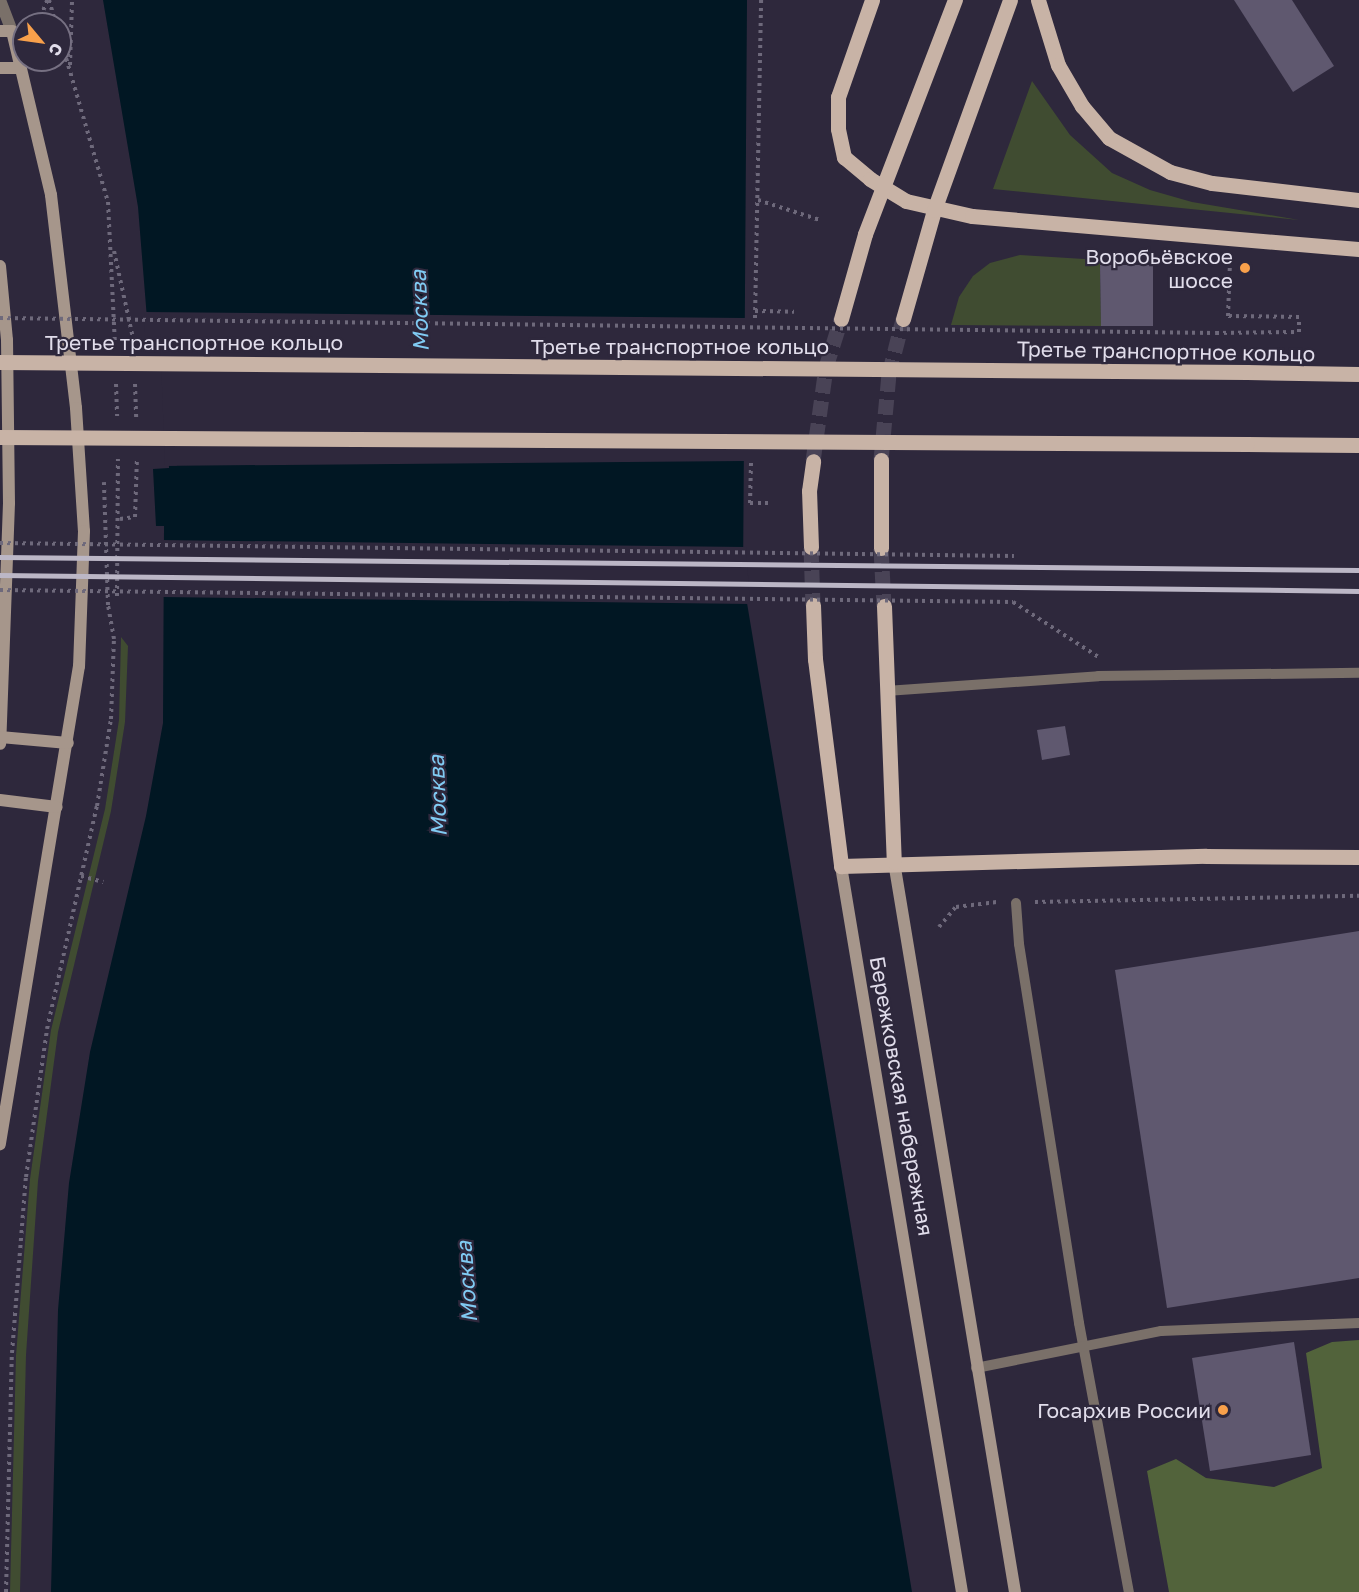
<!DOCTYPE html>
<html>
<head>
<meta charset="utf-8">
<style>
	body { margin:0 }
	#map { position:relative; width:1359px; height:1592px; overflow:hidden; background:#2e283c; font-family:"Golos Text",sans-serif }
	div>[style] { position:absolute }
	.green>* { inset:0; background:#404c31 }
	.forest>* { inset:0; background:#52633b }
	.water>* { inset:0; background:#011723 }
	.pier>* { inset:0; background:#2e283c }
	.building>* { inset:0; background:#5f586f }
	.primary-tunnel>* { height:15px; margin-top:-7.5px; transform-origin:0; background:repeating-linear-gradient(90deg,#494356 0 15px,transparent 0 23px) }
	.path>* { height:4px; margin-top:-2px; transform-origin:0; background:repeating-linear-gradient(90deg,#6e697b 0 3px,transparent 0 7.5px) }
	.lane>* { height:10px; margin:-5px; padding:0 5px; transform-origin:5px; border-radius:5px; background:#7a7069 }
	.street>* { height:12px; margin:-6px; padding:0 6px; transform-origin:6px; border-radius:6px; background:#7a7069 }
	.secondary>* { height:12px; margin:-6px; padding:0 6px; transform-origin:6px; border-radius:6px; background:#a6968b }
	.primary>* { height:15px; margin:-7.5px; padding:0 7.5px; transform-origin:7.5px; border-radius:7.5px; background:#c8b3a6 }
	.rail>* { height:4.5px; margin:-2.25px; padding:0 2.25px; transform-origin:2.25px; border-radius:2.25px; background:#bcb7c6 }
	.path-bridge>* { height:4px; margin-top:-2px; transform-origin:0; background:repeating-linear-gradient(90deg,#6e697b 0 3px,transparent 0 7.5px) }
	.primary-bridge>* { height:15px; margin:-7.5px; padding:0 7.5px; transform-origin:7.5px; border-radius:7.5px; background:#c8b3a6 }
	.dots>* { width:16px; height:16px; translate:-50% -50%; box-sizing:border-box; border:3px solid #2e283c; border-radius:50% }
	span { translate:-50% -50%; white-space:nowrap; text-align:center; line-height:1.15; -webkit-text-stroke:4.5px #2e283c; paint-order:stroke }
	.poi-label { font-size:21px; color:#e1ddeb }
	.right { translate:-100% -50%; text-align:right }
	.street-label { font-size:21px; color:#e1ddeb }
	.water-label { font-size:22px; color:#80cbf3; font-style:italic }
	.north { position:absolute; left:12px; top:12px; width:60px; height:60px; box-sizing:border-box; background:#2e283c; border:2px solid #767082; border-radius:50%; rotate:119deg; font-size:16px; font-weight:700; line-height:24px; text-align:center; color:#e1ddeb }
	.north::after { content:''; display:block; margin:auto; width:21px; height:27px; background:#f8a04b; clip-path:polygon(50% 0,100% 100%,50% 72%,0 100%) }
</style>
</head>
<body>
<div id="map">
	<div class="green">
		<div style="clip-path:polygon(1032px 81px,1070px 135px,1112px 173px,1150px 190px,1192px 202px,1299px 220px,993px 189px)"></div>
		<div style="clip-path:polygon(1020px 255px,1100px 260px,1101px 326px,951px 325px,959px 297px,973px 276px,990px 263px)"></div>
		<div style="clip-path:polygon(121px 637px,128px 646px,125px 722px,111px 811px,58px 1032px,38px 1181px,26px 1355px,20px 1592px,10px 1592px,16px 1356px,30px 1179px,51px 1030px,105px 809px,119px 720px)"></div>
	</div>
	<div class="forest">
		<div style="clip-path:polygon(1359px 1340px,1359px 1592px,1169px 1592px,1147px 1471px,1176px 1459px,1206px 1478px,1274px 1487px,1322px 1468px,1306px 1353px,1332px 1342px)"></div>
	</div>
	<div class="water">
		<div style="clip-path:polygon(103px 0,747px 0,743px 579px,912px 1592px,51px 1592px,58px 1310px,69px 1183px,90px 1052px,146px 816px,163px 723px,164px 526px,156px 526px,153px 469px,169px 468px,163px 331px,148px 331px,138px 207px)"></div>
	</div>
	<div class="pier">
		<div style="clip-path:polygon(144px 312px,745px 318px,745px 461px,152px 466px,165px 466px,160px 333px,145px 333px)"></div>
		<div style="clip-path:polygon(161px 540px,746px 547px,750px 604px,161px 597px)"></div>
	</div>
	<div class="building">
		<div style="clip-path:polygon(1234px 0,1292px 0,1334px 66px,1293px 92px)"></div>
		<div style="clip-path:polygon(1100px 265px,1153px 265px,1153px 326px,1101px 326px)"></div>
		<div style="clip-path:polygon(1065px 726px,1070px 755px,1042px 760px,1037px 730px)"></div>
		<div style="clip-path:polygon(1359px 931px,1359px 1278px,1167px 1308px,1115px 970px)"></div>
		<div style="clip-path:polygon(1294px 1342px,1311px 1455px,1210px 1471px,1192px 1358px)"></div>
	</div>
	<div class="primary-tunnel">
		<div style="left:881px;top:460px;width:86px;rotate:-84.7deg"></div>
		<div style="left:889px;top:374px;width:57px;rotate:-75.7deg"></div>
		<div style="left:813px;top:461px;width:95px;rotate:-82.1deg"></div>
		<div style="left:826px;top:367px;width:50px;rotate:-72.6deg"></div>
		<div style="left:811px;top:547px;width:58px;rotate:88deg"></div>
		<div style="left:881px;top:548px;width:58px;rotate:87deg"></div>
	</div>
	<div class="path">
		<div style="left:49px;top:0;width:25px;rotate:74deg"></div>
		<div style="left:38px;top:24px;width:26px;rotate:-69deg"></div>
		<div style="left:60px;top:37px;width:172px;rotate:73.8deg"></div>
		<div style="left:108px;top:202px;width:142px;rotate:87.2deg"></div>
		<div style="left:70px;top:65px;width:65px;rotate:-88.2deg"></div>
		<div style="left:758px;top:200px;width:65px;rotate:17.9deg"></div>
		<div style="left:114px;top:251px;width:94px;rotate:77.7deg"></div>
		<div style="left:755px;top:311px;width:39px;rotate:1deg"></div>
		<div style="left:755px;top:318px;width:318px;rotate:-88.9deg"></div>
		<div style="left:1216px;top:333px;width:83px;rotate:-0.7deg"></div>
		<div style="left:1299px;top:332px;width:15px;rotate:-90deg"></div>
		<div style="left:1299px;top:317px;width:71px;rotate:-179.2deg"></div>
		<div style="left:1228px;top:316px;width:54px;rotate:-87.9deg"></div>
		<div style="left:116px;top:384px;width:32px;rotate:88deg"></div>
		<div style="left:135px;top:384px;width:34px;rotate:88deg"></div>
		<div style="left:751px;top:463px;width:40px;rotate:91.4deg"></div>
		<div style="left:750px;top:503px;width:19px"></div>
		<div style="left:120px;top:519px;width:15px;rotate:-8deg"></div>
		<div style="left:135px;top:517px;width:59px;rotate:-88.1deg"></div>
		<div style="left:117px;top:596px;width:137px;rotate:-89.6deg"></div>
		<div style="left:1013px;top:602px;width:103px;rotate:32.8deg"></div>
		<div style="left:81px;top:876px;width:23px;rotate:15deg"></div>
		<div style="left:1035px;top:902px;width:324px;rotate:-1.1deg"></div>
		<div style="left:939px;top:927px;width:26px;rotate:-50deg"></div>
		<div style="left:956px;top:907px;width:41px;rotate:-7deg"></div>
		<div style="left:6px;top:1592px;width:239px;rotate:-88.6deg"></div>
		<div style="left:12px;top:1353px;width:177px;rotate:-85.5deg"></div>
		<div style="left:26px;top:1177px;width:149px;rotate:-81.9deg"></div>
		<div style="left:47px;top:1029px;width:229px;rotate:-77.4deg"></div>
		<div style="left:97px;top:806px;width:88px;rotate:-80.9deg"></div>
		<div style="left:111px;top:719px;width:80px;rotate:-87.9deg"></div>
		<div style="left:114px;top:639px;width:35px;rotate:-100deg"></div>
		<div style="left:108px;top:605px;width:123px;rotate:-91.9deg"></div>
	</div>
	<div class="lane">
		<div style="left:886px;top:691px;width:213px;rotate:-4deg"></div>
		<div style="left:1098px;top:676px;width:261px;rotate:-0.7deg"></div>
		<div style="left:1016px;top:903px;width:41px;rotate:85.8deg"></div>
		<div style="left:1019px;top:944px;width:384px;rotate:81deg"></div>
		<div style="left:1079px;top:1323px;width:274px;rotate:79.5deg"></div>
		<div style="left:976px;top:1368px;width:189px;rotate:-11.3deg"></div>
		<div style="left:1161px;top:1331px;width:198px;rotate:-2.3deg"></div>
	</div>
	<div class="street">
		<div style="left:0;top:0;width:33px;rotate:69deg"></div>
	</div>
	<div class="secondary">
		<div style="left:0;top:31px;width:12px"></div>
		<div style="left:12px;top:31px;width:169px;rotate:76.6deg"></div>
		<div style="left:51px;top:195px;width:214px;rotate:83.3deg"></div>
		<div style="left:76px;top:408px;width:123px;rotate:86.3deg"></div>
		<div style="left:84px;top:531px;width:135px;rotate:92.1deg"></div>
		<div style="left:79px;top:666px;width:485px;rotate:99.4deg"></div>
		<div style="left:0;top:68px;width:21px"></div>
		<div style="left:0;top:266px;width:74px;rotate:84.6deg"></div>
		<div style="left:7px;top:340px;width:163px;rotate:89.3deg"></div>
		<div style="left:9px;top:503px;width:241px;rotate:92.1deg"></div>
		<div style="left:0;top:737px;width:68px;rotate:5deg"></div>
		<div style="left:0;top:800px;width:57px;rotate:7deg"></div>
		<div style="left:894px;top:862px;width:740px;rotate:80.59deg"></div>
		<div style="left:841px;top:866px;width:736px;rotate:80.54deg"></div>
	</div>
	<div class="primary">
		<div style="left:872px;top:0;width:103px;rotate:109.3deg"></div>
		<div style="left:838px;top:97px;width:32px;rotate:90deg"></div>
		<div style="left:838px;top:129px;width:29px;rotate:78deg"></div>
		<div style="left:844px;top:157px;width:34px;rotate:40deg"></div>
		<div style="left:870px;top:179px;width:42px;rotate:31.4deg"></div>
		<div style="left:906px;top:201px;width:68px;rotate:12.8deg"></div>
		<div style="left:972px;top:216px;width:388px;rotate:4.9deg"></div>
		<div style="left:1038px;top:0;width:68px;rotate:72.9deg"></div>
		<div style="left:1058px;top:65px;width:48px;rotate:59.7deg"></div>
		<div style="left:1082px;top:106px;width:42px;rotate:49.8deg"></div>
		<div style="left:1109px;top:138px;width:70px;rotate:29.1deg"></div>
		<div style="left:1170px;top:172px;width:43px;rotate:14.7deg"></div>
		<div style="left:1212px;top:183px;width:148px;rotate:6.6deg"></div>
		<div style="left:841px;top:319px;width:88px;rotate:-74.2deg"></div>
		<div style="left:865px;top:234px;width:251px;rotate:-69deg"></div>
		<div style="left:903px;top:319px;width:113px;rotate:-74.1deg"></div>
		<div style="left:934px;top:210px;width:223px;rotate:-70.1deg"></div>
		<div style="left:1247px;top:372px;width:112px;rotate:1deg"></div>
		<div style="left:1247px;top:444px;width:112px;rotate:0.5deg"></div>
		<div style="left:881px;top:460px;width:88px;rotate:90deg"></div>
		<div style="left:811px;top:547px;width:56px;rotate:-92deg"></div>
		<div style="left:809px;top:491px;width:30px;rotate:-82deg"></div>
		<div style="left:813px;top:605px;width:54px;rotate:87.9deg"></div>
		<div style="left:815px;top:659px;width:209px;rotate:82.8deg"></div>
		<div style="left:841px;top:866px;width:365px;rotate:-1.6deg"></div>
		<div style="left:1206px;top:856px;width:153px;rotate:0.4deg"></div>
		<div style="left:884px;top:606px;width:256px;rotate:87.8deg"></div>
	</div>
	<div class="rail">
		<div style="left:0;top:557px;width:1359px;rotate:0.55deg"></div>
		<div style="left:0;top:575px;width:1359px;rotate:0.67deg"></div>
	</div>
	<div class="path-bridge">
		<div style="left:0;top:318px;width:1216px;rotate:0.71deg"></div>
		<div style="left:0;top:543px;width:1014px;rotate:0.73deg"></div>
		<div style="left:0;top:590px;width:1013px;rotate:0.68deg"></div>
	</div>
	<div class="primary-bridge">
		<div style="left:0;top:362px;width:1247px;rotate:0.46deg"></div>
		<div style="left:0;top:437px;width:1247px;rotate:0.32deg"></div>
	</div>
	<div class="dots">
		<div style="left:1245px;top:268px;background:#f8a04b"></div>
		<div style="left:1223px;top:1410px;background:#f8a04b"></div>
	</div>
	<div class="poi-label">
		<span class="right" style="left:1233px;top:268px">Воробьёвское<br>шоссе</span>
		<span class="right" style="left:1211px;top:1410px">Госархив России</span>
	</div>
	<div class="street-label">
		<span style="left:194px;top:342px">Третье транспортное кольцо</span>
		<span style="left:680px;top:346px">Третье транспортное кольцо</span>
		<span style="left:1166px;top:351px;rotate:1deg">Третье транспортное кольцо</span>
		<span style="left:902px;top:1096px;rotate:80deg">Бережковская набережная</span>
	</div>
	<div class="water-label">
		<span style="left:419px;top:311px;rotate:-92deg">Москва</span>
		<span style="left:437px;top:796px;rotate:-92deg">Москва</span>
		<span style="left:466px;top:1282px;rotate:-94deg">Москва</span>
	</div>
	<div class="north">С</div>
</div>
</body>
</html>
